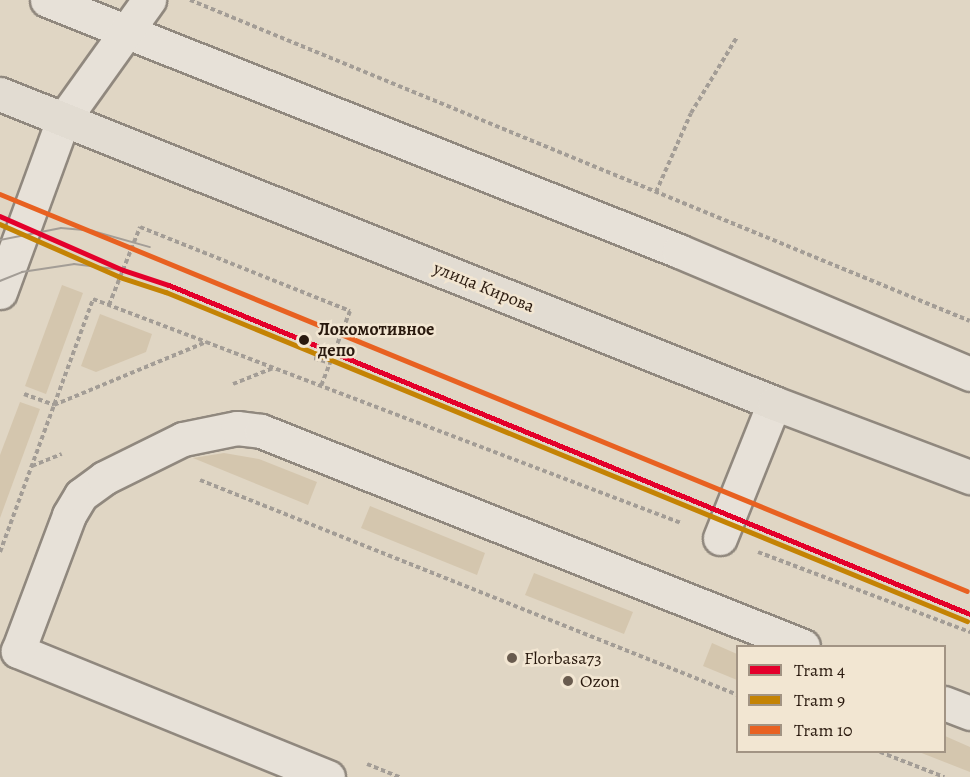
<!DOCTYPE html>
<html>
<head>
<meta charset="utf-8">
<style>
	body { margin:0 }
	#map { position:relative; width:970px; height:777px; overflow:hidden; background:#e0d6c4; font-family:Alegreya,serif }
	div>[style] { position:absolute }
	.green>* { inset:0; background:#d4c6ae }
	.path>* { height:4px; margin-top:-2px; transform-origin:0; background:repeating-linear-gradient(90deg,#a39d96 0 4.5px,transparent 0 7.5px) }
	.roads { filter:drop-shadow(2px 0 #90887e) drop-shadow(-2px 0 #90887e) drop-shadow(0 2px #90887e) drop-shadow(0 -2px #90887e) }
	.minor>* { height:33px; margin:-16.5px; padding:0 16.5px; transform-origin:16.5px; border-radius:16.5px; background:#e7e1d8 }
	.major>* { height:33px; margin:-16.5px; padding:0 16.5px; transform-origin:16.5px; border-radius:16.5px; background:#e2dcd2 }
	.tram>* { height:1.5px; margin:-0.75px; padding:0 0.75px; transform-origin:0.75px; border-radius:0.75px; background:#a39d96 }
	.tram-1>* { height:4.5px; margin:-2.25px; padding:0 2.25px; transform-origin:2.25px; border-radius:2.25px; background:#e4002b }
	.tram-2>* { height:4.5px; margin:-2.25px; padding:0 2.25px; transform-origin:2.25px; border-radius:2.25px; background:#c48304 }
	.tram-3>* { height:4.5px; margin:-2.25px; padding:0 2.25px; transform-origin:2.25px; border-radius:2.25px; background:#e86121 }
	.dots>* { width:16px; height:16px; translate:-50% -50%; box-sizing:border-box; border:3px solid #f2e6d2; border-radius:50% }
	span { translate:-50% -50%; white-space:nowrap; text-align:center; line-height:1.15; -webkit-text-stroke:5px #f2e6d2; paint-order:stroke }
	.street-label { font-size:18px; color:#29190e }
	.stop-label { font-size:18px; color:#29190e; font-weight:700 }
	.left { translate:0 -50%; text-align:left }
	.poi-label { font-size:18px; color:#29190e }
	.legend { position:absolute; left:736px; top:645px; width:210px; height:108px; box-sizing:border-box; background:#f2e6d2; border:2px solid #a29484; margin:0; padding:8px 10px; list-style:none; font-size:18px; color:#29190e }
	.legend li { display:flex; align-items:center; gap:12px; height:30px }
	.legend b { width:30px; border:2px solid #a29484 }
</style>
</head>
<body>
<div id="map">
	<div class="green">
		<div style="clip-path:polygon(62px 285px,83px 293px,46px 394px,25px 386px)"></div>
		<div style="clip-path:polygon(100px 314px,152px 334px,146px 352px,96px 372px,81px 366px)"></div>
		<div style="clip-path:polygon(20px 402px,40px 409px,0 518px,0 455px)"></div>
		<div style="clip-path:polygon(224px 453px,259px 459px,317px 482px,308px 505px,193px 458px)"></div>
		<div style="clip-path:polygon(370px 506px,485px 553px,477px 575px,361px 528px)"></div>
		<div style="clip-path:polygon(534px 573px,633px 612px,624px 634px,525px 595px)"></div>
		<div style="clip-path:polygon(712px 643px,737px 654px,737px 680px,703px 666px)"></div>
		<div style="clip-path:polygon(945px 736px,970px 747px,970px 772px,919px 752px,944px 752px)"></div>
	</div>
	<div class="path">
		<div style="left:190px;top:0;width:843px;rotate:22.37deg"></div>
		<div style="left:656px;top:192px;width:86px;rotate:-66.1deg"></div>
		<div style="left:691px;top:113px;width:89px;rotate:-58.8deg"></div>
		<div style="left:109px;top:305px;width:84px;rotate:-68.3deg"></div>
		<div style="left:140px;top:227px;width:226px;rotate:21.8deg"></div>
		<div style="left:350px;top:311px;width:80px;rotate:111.1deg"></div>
		<div style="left:314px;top:358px;width:17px;rotate:17deg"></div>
		<div style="left:233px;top:384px;width:43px;rotate:-21.8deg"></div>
		<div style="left:24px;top:394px;width:32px;rotate:20deg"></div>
		<div style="left:54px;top:405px;width:165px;rotate:-22.5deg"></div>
		<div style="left:206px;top:342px;width:508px;rotate:20.86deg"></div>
		<div style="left:32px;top:466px;width:32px;rotate:-22deg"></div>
		<div style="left:200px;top:480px;width:579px;rotate:21.78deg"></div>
		<div style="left:0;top:552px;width:270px;rotate:-69.8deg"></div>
		<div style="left:93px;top:299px;width:121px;rotate:20.8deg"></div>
		<div style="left:758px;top:552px;width:227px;rotate:20.7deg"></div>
		<div style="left:880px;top:752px;width:69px;rotate:21.3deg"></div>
		<div style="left:367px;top:764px;width:35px;rotate:22deg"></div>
	</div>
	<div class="roads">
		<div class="minor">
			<div style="left:47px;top:0;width:680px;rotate:21.66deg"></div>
			<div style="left:679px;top:251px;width:316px;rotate:22.9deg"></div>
			<div style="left:0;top:292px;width:183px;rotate:-69.9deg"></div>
			<div style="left:63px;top:120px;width:148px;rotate:-54.4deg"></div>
			<div style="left:720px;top:538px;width:145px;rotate:-68.2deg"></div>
			<div style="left:944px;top:703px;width:28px;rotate:21deg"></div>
			<div style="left:328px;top:777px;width:335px;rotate:-157.9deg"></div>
			<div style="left:18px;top:651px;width:145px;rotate:-69.4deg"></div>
			<div style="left:69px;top:515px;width:23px;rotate:-59deg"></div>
			<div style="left:81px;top:495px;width:29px;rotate:-36deg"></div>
			<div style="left:104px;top:478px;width:88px;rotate:-26.3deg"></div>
			<div style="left:183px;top:439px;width:55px;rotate:-11.5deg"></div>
			<div style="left:237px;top:428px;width:24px;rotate:7deg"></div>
			<div style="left:261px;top:431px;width:583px;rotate:21.64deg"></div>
		</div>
		<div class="major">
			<div style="left:0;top:94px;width:833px;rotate:21.76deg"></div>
			<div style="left:774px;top:403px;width:210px;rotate:20.7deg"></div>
		</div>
	</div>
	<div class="tram">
		<div style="left:0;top:240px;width:62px;rotate:-11.1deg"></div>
		<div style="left:61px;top:228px;width:32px;rotate:5deg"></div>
		<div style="left:93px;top:231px;width:59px;rotate:15.7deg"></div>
		<div style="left:0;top:281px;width:24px;rotate:-22deg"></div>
		<div style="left:22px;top:272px;width:53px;rotate:-8.7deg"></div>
		<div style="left:74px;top:264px;width:49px;rotate:7deg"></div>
		<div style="left:123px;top:270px;width:48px;rotate:18.1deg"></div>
	</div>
	<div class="tram-1">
		<div style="left:0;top:216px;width:134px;rotate:23.7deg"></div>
		<div style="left:123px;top:270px;width:48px;rotate:18.1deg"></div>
		<div style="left:169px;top:285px;width:866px;rotate:22.33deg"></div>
	</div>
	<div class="tram-2">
		<div style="left:0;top:224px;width:131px;rotate:23.8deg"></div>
		<div style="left:120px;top:277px;width:48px;rotate:18.1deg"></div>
		<div style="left:166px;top:292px;width:866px;rotate:22.33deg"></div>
	</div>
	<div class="tram-3">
		<div style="left:0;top:194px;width:1045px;rotate:22.32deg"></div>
	</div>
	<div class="dots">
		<div style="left:304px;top:340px;background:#29190e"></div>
		<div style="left:512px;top:658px;background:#695b4e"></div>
		<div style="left:568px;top:681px;background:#695b4e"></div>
	</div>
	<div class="street-label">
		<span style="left:484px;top:287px;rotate:22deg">улица Кирова</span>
	</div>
	<div class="stop-label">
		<span class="left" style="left:318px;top:340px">Локомотивное<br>депо</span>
	</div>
	<div class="poi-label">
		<span class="left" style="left:524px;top:658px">Florbasa73</span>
		<span class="left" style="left:580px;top:681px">Ozon</span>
	</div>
	<ul class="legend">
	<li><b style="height:8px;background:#e4002b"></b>Tram 4</li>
	<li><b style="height:8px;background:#c48304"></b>Tram 9</li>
	<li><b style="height:8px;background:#e86121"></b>Tram 10</li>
	</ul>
</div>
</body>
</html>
